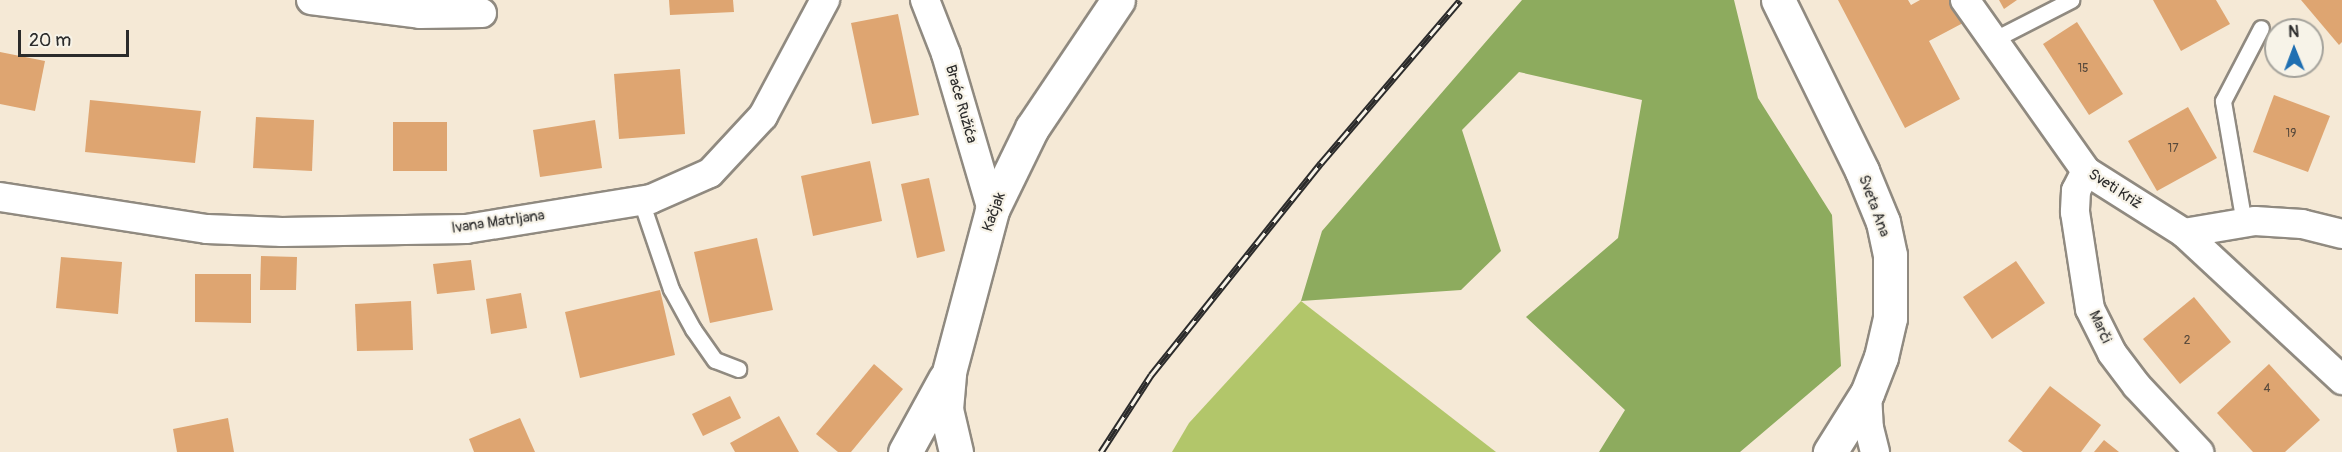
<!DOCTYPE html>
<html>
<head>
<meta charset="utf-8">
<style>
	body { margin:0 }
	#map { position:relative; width:2342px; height:452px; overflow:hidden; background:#f5e9d6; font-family:Pangolin,sans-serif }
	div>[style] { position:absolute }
	.green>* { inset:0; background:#b2c66a }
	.forest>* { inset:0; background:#8dab5e }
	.building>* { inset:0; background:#dea571 }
	.roads { filter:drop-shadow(2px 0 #908a80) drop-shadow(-2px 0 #908a80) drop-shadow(0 2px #908a80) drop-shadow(0 -2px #908a80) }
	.lane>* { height:15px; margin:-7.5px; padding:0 7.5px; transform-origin:7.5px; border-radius:7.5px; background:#fff }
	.street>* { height:28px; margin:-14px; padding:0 14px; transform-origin:14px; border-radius:14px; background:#fff }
	.secondary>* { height:33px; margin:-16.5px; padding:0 16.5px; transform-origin:16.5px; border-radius:16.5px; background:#fff }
	.rail>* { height:7px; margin-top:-3.5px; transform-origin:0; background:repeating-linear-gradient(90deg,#f7f3e8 0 14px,#2b2b2b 0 28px); box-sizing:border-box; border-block:2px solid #2b2b2b }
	span { translate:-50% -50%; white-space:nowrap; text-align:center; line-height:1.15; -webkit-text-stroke:4.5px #f7f3e8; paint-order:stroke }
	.number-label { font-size:12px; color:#584a3c }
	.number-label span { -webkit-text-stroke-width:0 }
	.street-label { font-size:15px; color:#2b2b2b }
	.north { position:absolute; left:2264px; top:18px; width:60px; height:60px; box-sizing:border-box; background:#f7f3e8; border:2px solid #a5a39c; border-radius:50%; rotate:359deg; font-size:16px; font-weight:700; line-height:24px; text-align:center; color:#2b2b2b }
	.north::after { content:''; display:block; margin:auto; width:21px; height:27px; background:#1f6fb2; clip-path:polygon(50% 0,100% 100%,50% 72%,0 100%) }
	.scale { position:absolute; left:18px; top:30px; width:111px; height:27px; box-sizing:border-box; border:3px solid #2b2b2b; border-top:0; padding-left:8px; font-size:18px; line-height:21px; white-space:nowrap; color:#2b2b2b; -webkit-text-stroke:4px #f7f3e8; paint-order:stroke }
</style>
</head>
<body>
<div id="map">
	<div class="green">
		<div style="clip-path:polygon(1301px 301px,1496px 452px,1172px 452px,1189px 423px)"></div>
	</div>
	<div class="forest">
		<div style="clip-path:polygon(1522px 0,1734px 0,1758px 98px,1832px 215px,1841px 366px,1740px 452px,1599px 452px,1625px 410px,1526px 317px,1618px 238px,1642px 100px,1519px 72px,1462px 130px,1501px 251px,1461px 290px,1301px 301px,1322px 231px)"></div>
	</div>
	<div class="building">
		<div style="clip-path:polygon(669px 0,733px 0,734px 12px,670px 15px)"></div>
		<div style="clip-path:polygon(1838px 0,1908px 0,1911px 5px,1920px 0,1951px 0,1963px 23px,1929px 41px,1960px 99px,1905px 128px)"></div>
		<div style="clip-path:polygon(1999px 0,2017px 0,2004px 9px)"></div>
		<div style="clip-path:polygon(2153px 0,2216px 0,2230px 24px,2181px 51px)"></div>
		<div style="clip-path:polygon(2301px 0,2342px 0,2342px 42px,2339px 45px)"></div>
		<div style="clip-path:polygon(898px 14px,919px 115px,872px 124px,851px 23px)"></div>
		<div style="clip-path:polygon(2077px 22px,2123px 94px,2089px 115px,2043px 44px)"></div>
		<div style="clip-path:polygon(0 52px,45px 61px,35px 111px,0 104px)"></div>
		<div style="clip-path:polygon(680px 69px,685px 134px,619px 139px,614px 74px)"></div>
		<div style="clip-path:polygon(2274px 95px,2330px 116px,2308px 172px,2253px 152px)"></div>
		<div style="clip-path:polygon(90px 100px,201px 111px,195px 163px,85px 152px)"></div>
		<div style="clip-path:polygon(2188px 107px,2217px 158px,2157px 191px,2128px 141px)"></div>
		<div style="clip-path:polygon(256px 117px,314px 120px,312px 171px,253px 168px)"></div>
		<div style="clip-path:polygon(595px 120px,602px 168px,540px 177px,533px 130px)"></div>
		<div style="clip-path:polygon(393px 122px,447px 122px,447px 171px,393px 171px)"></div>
		<div style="clip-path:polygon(870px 161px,882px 221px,813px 236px,801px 176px)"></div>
		<div style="clip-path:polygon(929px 178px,945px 251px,917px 258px,901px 184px)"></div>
		<div style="clip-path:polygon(757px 238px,773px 310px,710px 323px,694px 252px)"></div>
		<div style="clip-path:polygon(261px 256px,297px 257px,296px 290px,260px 290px)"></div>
		<div style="clip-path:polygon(61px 257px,122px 262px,118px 314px,56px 308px)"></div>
		<div style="clip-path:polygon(471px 260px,475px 290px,437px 294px,433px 264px)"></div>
		<div style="clip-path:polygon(2016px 261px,2045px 303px,1992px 339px,1963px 297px)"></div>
		<div style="clip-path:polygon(195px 274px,251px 274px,251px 323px,195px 322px)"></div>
		<div style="clip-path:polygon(660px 290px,675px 355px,580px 378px,565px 312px)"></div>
		<div style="clip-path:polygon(521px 293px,527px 328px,491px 334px,486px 299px)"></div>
		<div style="clip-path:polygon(2194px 297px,2231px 342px,2180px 384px,2143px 339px)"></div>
		<div style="clip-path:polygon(411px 301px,413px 350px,357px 351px,355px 304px)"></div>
		<div style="clip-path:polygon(874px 364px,903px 389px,851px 452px,838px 452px,816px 434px)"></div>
		<div style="clip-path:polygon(2269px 364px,2320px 420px,2285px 452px,2253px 452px,2217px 413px)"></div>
		<div style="clip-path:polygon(2050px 386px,2101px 425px,2081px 452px,2023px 452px,2008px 441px)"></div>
		<div style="clip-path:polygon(730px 396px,741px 418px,703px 436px,692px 414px)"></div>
		<div style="clip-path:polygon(779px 416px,799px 452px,735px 452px,730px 443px)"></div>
		<div style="clip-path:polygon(228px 418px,234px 452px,177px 452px,173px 429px)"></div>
		<div style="clip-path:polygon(520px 418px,535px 452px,474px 452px,469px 439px)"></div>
		<div style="clip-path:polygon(2104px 440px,2119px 452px,2094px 452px)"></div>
	</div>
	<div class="roads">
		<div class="lane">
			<div style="left:1993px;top:40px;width:88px;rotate:-27.1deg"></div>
			<div style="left:641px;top:201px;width:93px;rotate:71.2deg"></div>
			<div style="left:671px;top:289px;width:46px;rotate:61.2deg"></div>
			<div style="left:693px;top:329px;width:38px;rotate:55deg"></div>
			<div style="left:715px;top:360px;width:25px;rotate:21deg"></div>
			<div style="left:2244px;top:223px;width:124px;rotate:-99.8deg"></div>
			<div style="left:2223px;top:101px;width:82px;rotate:-62.5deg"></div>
		</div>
		<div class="street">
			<div style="left:311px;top:0;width:110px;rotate:7.3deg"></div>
			<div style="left:420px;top:14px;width:62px;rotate:-0.9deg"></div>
			<div style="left:925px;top:0;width:58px;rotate:68.7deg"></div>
			<div style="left:946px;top:54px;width:163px;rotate:73.6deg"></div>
			<div style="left:1965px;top:0;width:209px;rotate:54.7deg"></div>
			<div style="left:2086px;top:171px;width:116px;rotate:32.3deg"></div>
			<div style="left:2184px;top:233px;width:72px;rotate:-9.6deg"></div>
			<div style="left:2255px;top:221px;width:47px;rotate:3.7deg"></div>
			<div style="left:2302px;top:224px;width:41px;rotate:14deg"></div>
			<div style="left:2086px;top:171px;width:22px;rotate:117deg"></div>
			<div style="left:2076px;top:191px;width:21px;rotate:93deg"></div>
			<div style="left:2075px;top:212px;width:98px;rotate:81.2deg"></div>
			<div style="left:2090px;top:309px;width:49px;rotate:63.4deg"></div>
			<div style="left:2112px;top:353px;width:41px;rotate:52.9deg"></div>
			<div style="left:2137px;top:386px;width:91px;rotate:46.8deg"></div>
			<div style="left:0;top:197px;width:209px;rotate:8.8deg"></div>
			<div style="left:207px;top:229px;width:75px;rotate:2.3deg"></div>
			<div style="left:282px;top:232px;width:184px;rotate:-0.9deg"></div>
			<div style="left:466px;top:229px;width:187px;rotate:-9.2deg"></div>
			<div style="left:651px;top:199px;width:64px;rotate:-23.8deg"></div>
			<div style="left:710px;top:173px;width:78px;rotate:-47.1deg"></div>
			<div style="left:763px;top:116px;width:132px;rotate:-61.9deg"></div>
			<div style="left:2184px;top:233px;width:216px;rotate:42.9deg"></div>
			<div style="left:1867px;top:393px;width:35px;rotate:87deg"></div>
			<div style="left:1869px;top:428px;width:25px;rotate:76deg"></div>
		</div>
		<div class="secondary">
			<div style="left:1778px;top:0;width:191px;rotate:63.8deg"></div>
			<div style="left:1862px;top:171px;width:55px;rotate:67.6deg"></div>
			<div style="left:1883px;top:222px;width:34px;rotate:78deg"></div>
			<div style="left:1890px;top:255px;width:63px;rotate:90deg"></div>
			<div style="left:1890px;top:318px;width:40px;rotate:103deg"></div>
			<div style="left:1881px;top:357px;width:39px;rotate:111deg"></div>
			<div style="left:1867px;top:393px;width:70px;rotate:122.1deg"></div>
			<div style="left:905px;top:452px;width:83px;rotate:-61.3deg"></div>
			<div style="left:956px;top:452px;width:44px;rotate:-103.1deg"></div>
			<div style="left:946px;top:409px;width:37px;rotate:-85deg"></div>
			<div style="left:949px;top:372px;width:168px;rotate:-75.1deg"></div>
			<div style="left:992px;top:210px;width:91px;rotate:-64deg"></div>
			<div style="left:1032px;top:128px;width:154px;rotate:-56.1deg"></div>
		</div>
	</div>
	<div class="rail">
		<div style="left:1101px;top:452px;width:92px;rotate:-57deg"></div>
		<div style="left:1151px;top:375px;width:272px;rotate:-51.3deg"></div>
		<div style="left:1321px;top:163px;width:214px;rotate:-49.5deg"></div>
	</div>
	<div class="number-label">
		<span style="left:2083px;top:69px">15</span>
		<span style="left:2291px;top:134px">19</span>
		<span style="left:2173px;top:149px">17</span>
		<span style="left:2187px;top:341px">2</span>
		<span style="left:2267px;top:389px">4</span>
	</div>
	<div class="street-label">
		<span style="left:961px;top:104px;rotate:74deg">Braće Ružića</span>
		<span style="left:2115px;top:189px;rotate:33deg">Sveti Križ</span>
		<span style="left:1874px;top:206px;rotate:70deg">Sveta Ana</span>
		<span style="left:994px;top:212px;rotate:-70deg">Kačjak</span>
		<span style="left:498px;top:222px;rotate:-8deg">Ivana Matrljana</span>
		<span style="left:2100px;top:327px;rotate:65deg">Marči</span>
	</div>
	<div class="north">N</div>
	<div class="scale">20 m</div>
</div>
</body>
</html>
